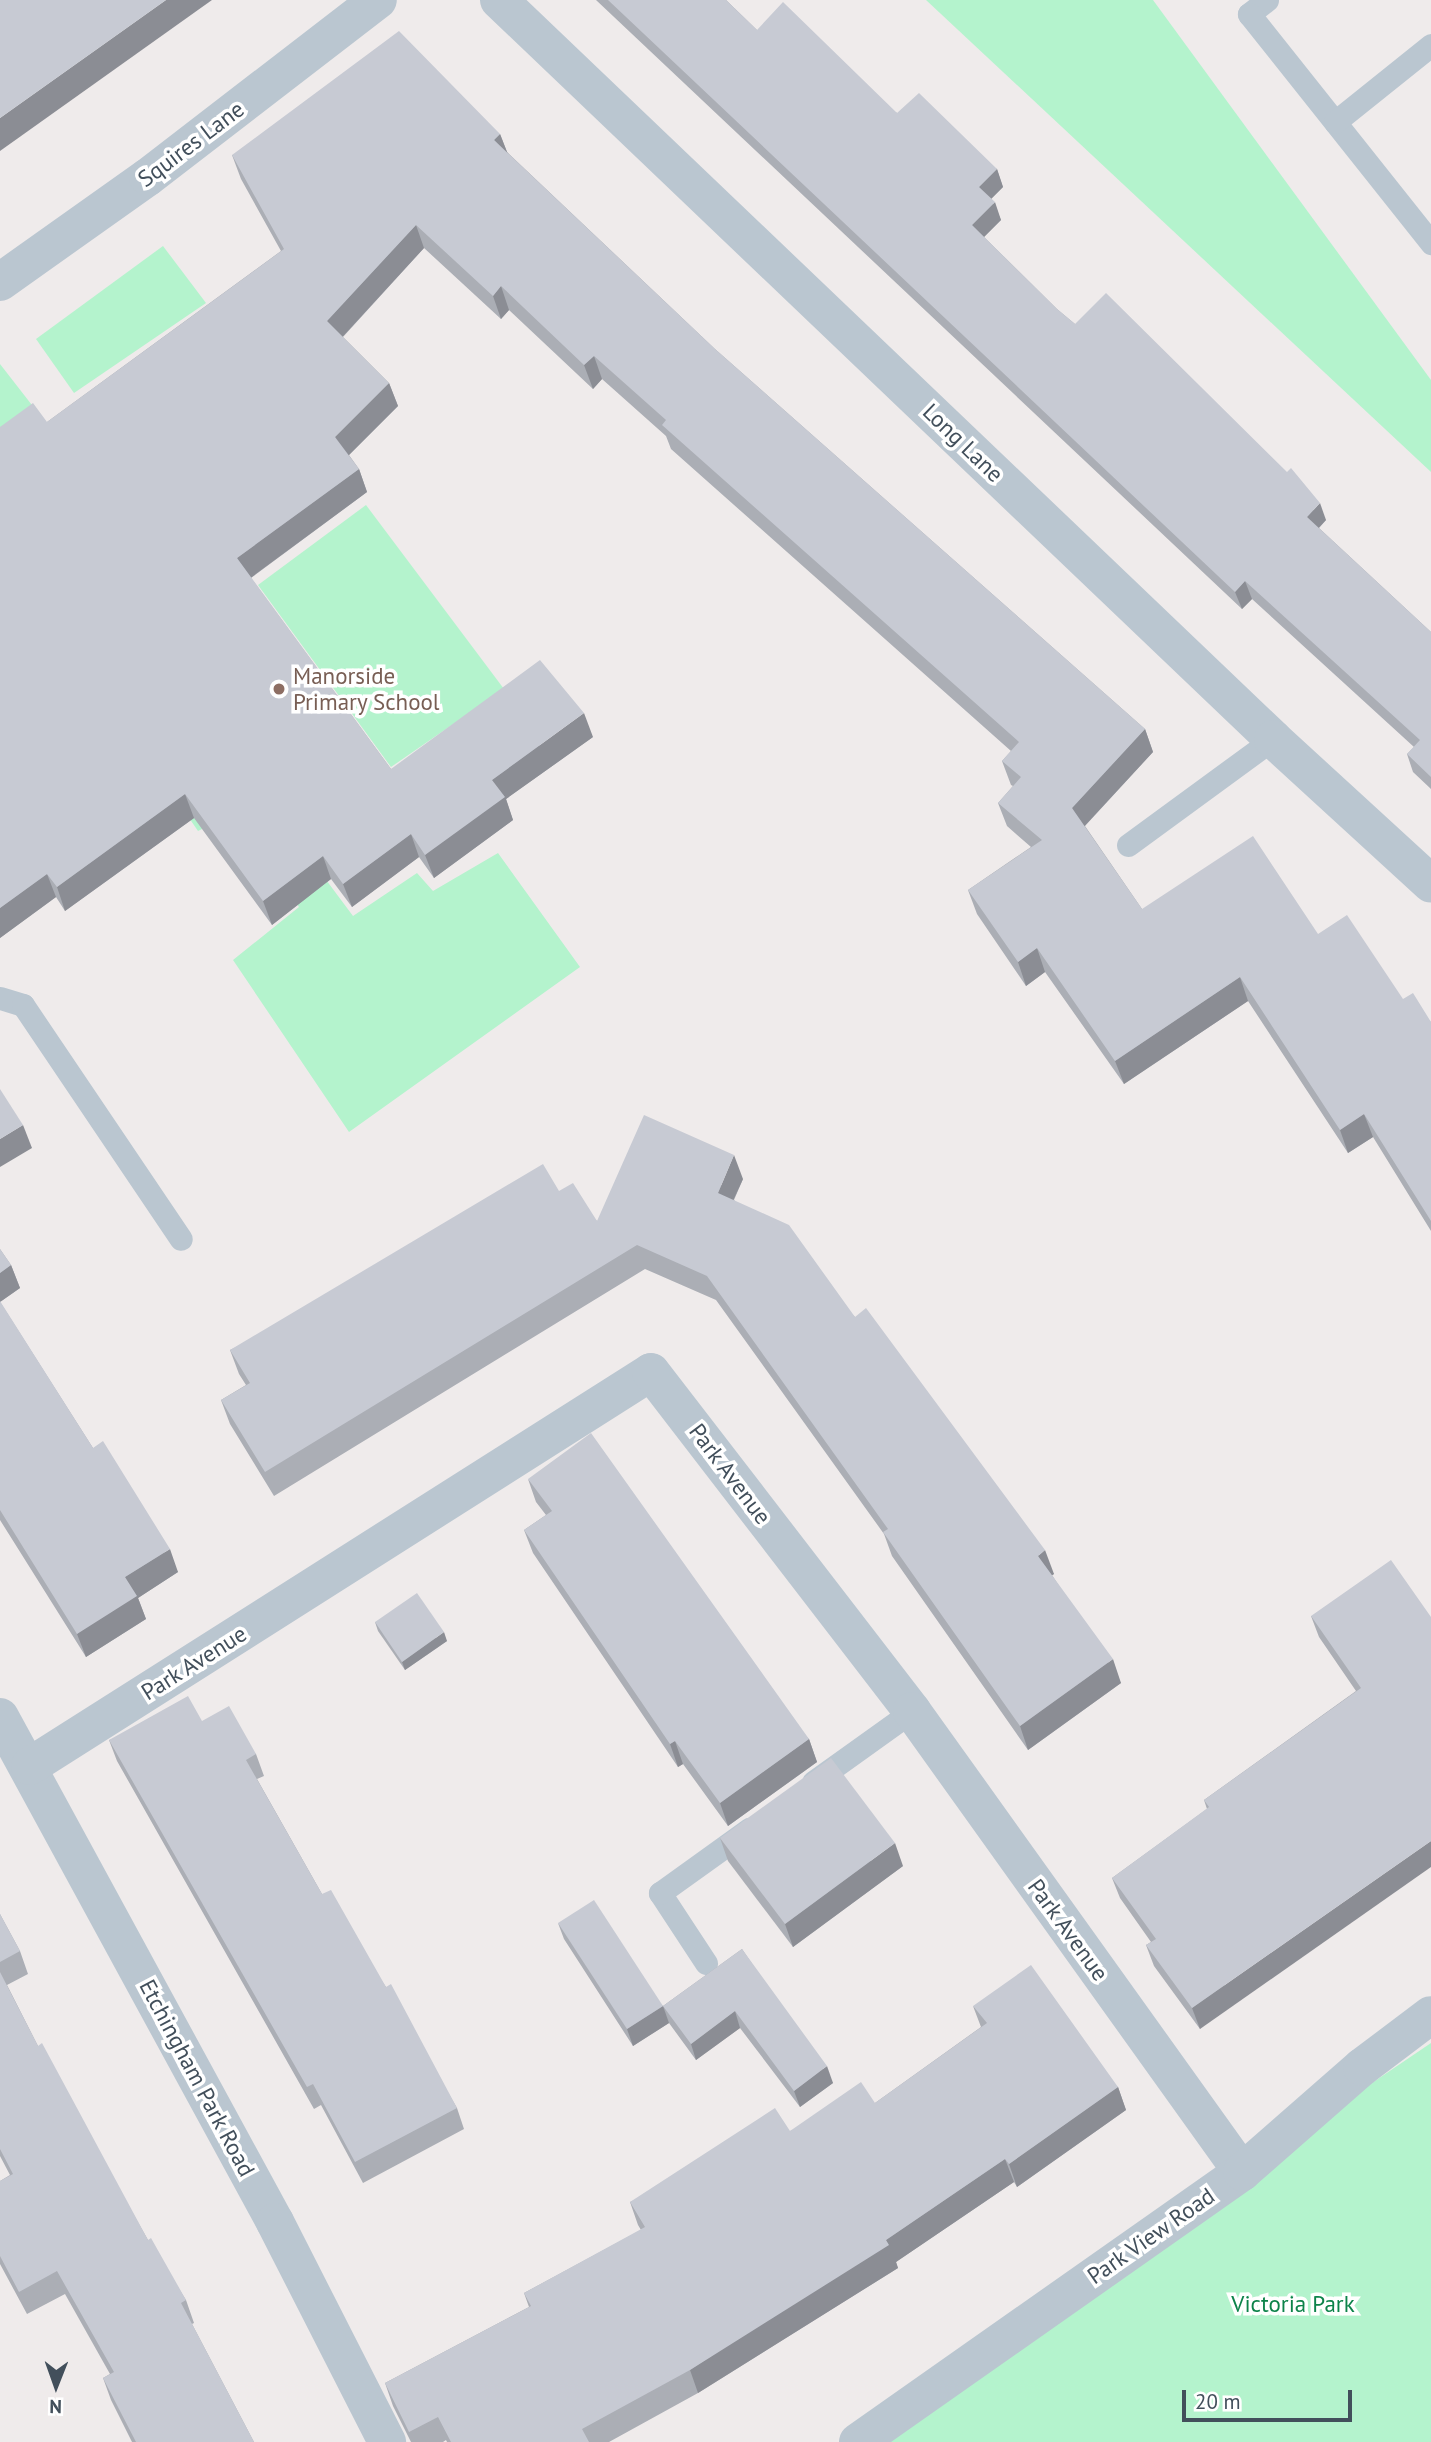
<!DOCTYPE html>
<html>
<head>
<meta charset="utf-8">
<style>
	body { margin:0 }
	#map { position:relative; width:1431px; height:2442px; overflow:hidden; background:#efebeb; font-family:"PT Sans",sans-serif }
	div>[style] { position:absolute }
	.green>* { inset:0; background:#b4f3cd }
	.service>* { height:23px; margin:-11.5px; padding:0 11.5px; transform-origin:11.5px; border-radius:11.5px; background:#bac6d0 }
	.minor>* { height:38px; margin:-19px; padding:0 19px; transform-origin:19px; border-radius:19px; background:#bac6d0 }
	.tertiary>* { height:38px; margin:-19px; padding:0 19px; transform-origin:19px; border-radius:19px; background:#bac6d0 }
	.wall>* { inset:0; background:#abaeb5 }
	.shaded-wall>* { inset:0; background:#8b8d94 }
	.building>* { inset:0; background:#c7cad3 }
	.dots>* { width:19px; height:19px; translate:-50% -50%; box-sizing:border-box; border:4px solid #fff; border-radius:50% }
	span { translate:-50% -50%; white-space:nowrap; text-align:center; line-height:1.15; -webkit-text-stroke:7px #fff; paint-order:stroke }
	.street-label { font-size:23px; color:#424f5b }
	.education-label { font-size:23px; color:#785e54 }
	.left { translate:0 -50%; text-align:left }
	.park-label { font-size:23px; color:#0d834a }
	.north { position:absolute; left:21px; top:2351px; width:70px; height:70px; -webkit-text-stroke:5px #fff; paint-order:stroke; rotate:181deg; font-size:19px; font-weight:700; line-height:28px; text-align:center; color:#424f5b }
	.north::after { content:''; display:block; margin:auto; width:24px; height:32px; background:#424f5b; clip-path:polygon(50% 0,100% 100%,50% 72%,0 100%) }
	.scale { position:absolute; left:1182px; top:2390px; width:170px; height:32px; box-sizing:border-box; border:4px solid #424f5b; border-top:0; padding-left:9px; font-size:21px; line-height:24px; white-space:nowrap; color:#424f5b; -webkit-text-stroke:5px #fff; paint-order:stroke }
</style>
</head>
<body>
<div id="map">
	<div class="green">
		<div style="clip-path:polygon(926px 0,1153px 0,1431px 380px,1431px 472px)"></div>
		<div style="clip-path:polygon(163px 246px,206px 303px,74px 393px,36px 339px)"></div>
		<div style="clip-path:polygon(0 364px,35px 409px,0 433px)"></div>
		<div style="clip-path:polygon(366px 505px,504px 689px,391px 767px,258px 585px)"></div>
		<div style="clip-path:polygon(127px 613px,353px 916px,417px 873px,433px 891px,498px 853px,580px 967px,349px 1132px,233px 960px,299px 907px,228px 816px,198px 831px,183px 809px)"></div>
		<div style="clip-path:polygon(1431px 2043px,1431px 2442px,857px 2442px,1248px 2167px)"></div>
	</div>
	<div class="service">
		<div style="left:1267px;top:0;width:23px;rotate:142deg"></div>
		<div style="left:1249px;top:14px;width:293px;rotate:51.5deg"></div>
		<div style="left:1335px;top:122px;width:123px;rotate:-38.7deg"></div>
		<div style="left:1128px;top:845px;width:180px;rotate:-36.2deg"></div>
		<div style="left:0;top:998px;width:24px;rotate:17deg"></div>
		<div style="left:23px;top:1005px;width:282px;rotate:56deg"></div>
		<div style="left:813px;top:1782px;width:122px;rotate:-35.6deg"></div>
		<div style="left:706px;top:1963px;width:84px;rotate:-123.3deg"></div>
		<div style="left:660px;top:1893px;width:110px;rotate:-35.7deg"></div>
	</div>
	<div class="minor">
		<div style="left:0;top:1717px;width:575px;rotate:61.43deg"></div>
		<div style="left:275px;top:2222px;width:247px;rotate:63deg"></div>
		<div style="left:30px;top:1766px;width:735px;rotate:-32.39deg"></div>
		<div style="left:651px;top:1372px;width:428px;rotate:52.4deg"></div>
		<div style="left:912px;top:1711px;width:567px;rotate:54.4deg"></div>
		<div style="left:858px;top:2442px;width:469px;rotate:-35.1deg"></div>
		<div style="left:1242px;top:2172px;width:159px;rotate:-41.2deg"></div>
		<div style="left:1362px;top:2067px;width:86px;rotate:-37deg"></div>
	</div>
	<div class="tertiary">
		<div style="left:499px;top:0;width:1070px;rotate:43.67deg"></div>
		<div style="left:1273px;top:739px;width:214px;rotate:42.5deg"></div>
		<div style="left:0;top:282px;width:181px;rotate:-35.4deg"></div>
		<div style="left:148px;top:177px;width:290px;rotate:-37.6deg"></div>
	</div>
	<div class="wall">
		<div style="clip-path:polygon(596px 0,726px 0,757px 30px,897px 113px,997px 169px,1003px 187px,991px 199px,1001px 220px,984px 237px,1057px 309px,1075px 324px,1326px 520px,1319px 528px,1431px 632px,1431px 789px,1413px 772px,1407px 754px,1414px 747px,1252px 599px,1242px 609px)"></div>
		<div style="clip-path:polygon(500px 134px,507px 152px,715px 349px,1145px 729px,1153px 752px,1085px 826px,1142px 909px,1318px 934px,1431px 1022px,1431px 1231px,1373px 1137px,1348px 1153px,1248px 1001px,1124px 1084px,1045px 972px,1026px 986px,977px 914px,968px 890px,1031px 847px,1007px 826px,998px 803px,1013px 786px,1011px 785px,1002px 761px,1011px 751px,671px 449px,666px 436px,602px 379px,593px 389px,509px 310px,501px 319px,424px 248px,343px 337px,389px 383px,398px 406px,349px 455px,359px 469px,367px 492px,251px 578px,391px 769px,593px 737px,506px 799px,513px 820px,434px 878px,419px 857px,352px 907px,331px 879px,272px 925px,194px 818px,65px 911px,56px 897px,0 938px,0 427px,47px 422px,281px 251px,241px 179px,232px 155px)"></div>
		<div style="clip-path:polygon(743px 1179px,734px 1200px,855px 1317px,1054px 1574px,1052px 1575px,1121px 1683px,1028px 1750px,892px 1556px,884px 1534px,716px 1300px,645px 1269px,274px 1496px,230px 1424px,221px 1400px,246px 1385px,239px 1374px,230px 1350px,559px 1191px,597px 1221px)"></div>
		<div style="clip-path:polygon(0 1249px,11px 1265px,20px 1288px,0 1302px,93px 1448px,178px 1572px,138px 1598px,146px 1619px,86px 1657px,0 1520px)"></div>
		<div style="clip-path:polygon(528px 1479px,809px 1739px,817px 1762px,728px 1826px,683px 1764px,678px 1767px,533px 1553px,524px 1530px,546px 1515px,536px 1502px)"></div>
		<div style="clip-path:polygon(1311px 1616px,1431px 1617px,1200px 2029px,1154px 1966px,1146px 1945px,1151px 1942px,1120px 1898px,1112px 1878px,1207px 1809px,1204px 1800px,1356px 1691px,1319px 1637px)"></div>
		<div style="clip-path:polygon(375px 1622px,447px 1641px,405px 1670px,378px 1631px)"></div>
		<div style="clip-path:polygon(202px 1721px,256px 1754px,264px 1776px,257px 1779px,322px 1894px,386px 1987px,457px 2108px,464px 2129px,363px 2183px,321px 2105px,314px 2109px,117px 1761px,109px 1740px)"></div>
		<div style="clip-path:polygon(720px 1838px,903px 1866px,793px 1947px,728px 1861px)"></div>
		<div style="clip-path:polygon(0 1914px,20px 1951px,28px 1974px,7px 1985px,38px 2046px,148px 2240px,186px 2300px,194px 2323px,192px 2324px,254px 2442px,132px 2442px,111px 2400px,103px 2378px,110px 2374px,65px 2294px,27px 2314px,0 2264px,0 2181px,10px 2175px,0 2156px)"></div>
		<div style="clip-path:polygon(558px 1923px,663px 2006px,742px 1949px,833px 2083px,800px 2107px,740px 2028px,696px 2060px,669px 2023px,633px 2046px,564px 1939px)"></div>
		<div style="clip-path:polygon(973px 2006px,1118px 2087px,1126px 2110px,1017px 2187px,1014px 2182px,896px 2262px,898px 2268px,698px 2393px,609px 2442px,447px 2442px,446px 2440px,443px 2442px,411px 2442px,393px 2406px,385px 2383px,529px 2307px,524px 2293px,641px 2230px,638px 2225px,630px 2202px,790px 2131px,875px 2103px,981px 2027px)"></div>
	</div>
	<div class="shaded-wall">
		<div style="clip-path:polygon(166px 0,212px 0,0 151px,0 118px)"></div>
		<div style="clip-path:polygon(500px 134px,509px 157px,494px 140px)"></div>
		<div style="clip-path:polygon(997px 169px,1003px 187px,985px 205px,979px 187px)"></div>
		<div style="clip-path:polygon(995px 202px,1001px 220px,978px 243px,972px 225px)"></div>
		<div style="clip-path:polygon(416px 225px,424px 248px,335px 345px,327px 321px)"></div>
		<div style="clip-path:polygon(501px 286px,509px 310px,501px 319px,493px 296px)"></div>
		<div style="clip-path:polygon(594px 356px,602px 379px,593px 389px,584px 365px)"></div>
		<div style="clip-path:polygon(389px 383px,398px 406px,344px 460px,335px 437px)"></div>
		<div style="clip-path:polygon(359px 469px,367px 492px,245px 582px,237px 558px)"></div>
		<div style="clip-path:polygon(1320px 503px,1326px 520px,1313px 534px,1307px 517px)"></div>
		<div style="clip-path:polygon(1245px 581px,1252px 599px,1242px 609px,1235px 592px)"></div>
		<div style="clip-path:polygon(584px 713px,593px 737px,506px 799px,513px 820px,434px 878px,425px 855px,492px 780px)"></div>
		<div style="clip-path:polygon(1145px 729px,1153px 752px,1080px 831px,1072px 808px)"></div>
		<div style="clip-path:polygon(185px 794px,194px 818px,65px 911px,57px 887px)"></div>
		<div style="clip-path:polygon(411px 834px,419px 857px,352px 907px,343px 884px)"></div>
		<div style="clip-path:polygon(323px 856px,331px 879px,272px 925px,263px 901px)"></div>
		<div style="clip-path:polygon(47px 874px,56px 897px,0 938px,0 908px)"></div>
		<div style="clip-path:polygon(1037px 948px,1045px 972px,1026px 986px,1018px 962px)"></div>
		<div style="clip-path:polygon(1240px 977px,1248px 1001px,1124px 1084px,1115px 1061px)"></div>
		<div style="clip-path:polygon(1364px 1114px,1373px 1137px,1348px 1153px,1340px 1130px)"></div>
		<div style="clip-path:polygon(23px 1125px,32px 1148px,0 1167px,0 1139px)"></div>
		<div style="clip-path:polygon(734px 1155px,743px 1179px,726px 1216px,718px 1193px)"></div>
		<div style="clip-path:polygon(11px 1265px,20px 1288px,0 1302px,0 1273px)"></div>
		<div style="clip-path:polygon(170px 1549px,178px 1572px,138px 1598px,146px 1619px,86px 1657px,77px 1634px,125px 1577px)"></div>
		<div style="clip-path:polygon(1045px 1550px,1054px 1574px,1046px 1579px,1038px 1556px)"></div>
		<div style="clip-path:polygon(444px 1632px,447px 1641px,405px 1670px,402px 1662px)"></div>
		<div style="clip-path:polygon(1113px 1659px,1121px 1683px,1028px 1750px,1020px 1726px)"></div>
		<div style="clip-path:polygon(809px 1739px,817px 1762px,728px 1826px,720px 1803px)"></div>
		<div style="clip-path:polygon(675px 1741px,683px 1764px,678px 1767px,670px 1744px)"></div>
		<div style="clip-path:polygon(1431px 1841px,1431px 1867px,1200px 2029px,1192px 2008px)"></div>
		<div style="clip-path:polygon(895px 1843px,903px 1866px,793px 1947px,785px 1924px)"></div>
		<div style="clip-path:polygon(663px 2006px,669px 2023px,633px 2046px,627px 2029px)"></div>
		<div style="clip-path:polygon(735px 2011px,740px 2028px,696px 2060px,691px 2044px)"></div>
		<div style="clip-path:polygon(827px 2066px,833px 2083px,800px 2107px,794px 2091px)"></div>
		<div style="clip-path:polygon(1118px 2087px,1126px 2110px,1017px 2187px,1009px 2164px)"></div>
		<div style="clip-path:polygon(1005px 2159px,1014px 2182px,896px 2262px,898px 2268px,698px 2393px,690px 2370px,886px 2240px)"></div>
	</div>
	<div class="building">
		<div style="clip-path:polygon(0 0,166px 0,0 118px)"></div>
		<div style="clip-path:polygon(608px 0,726px 0,757px 30px,783px 2px,897px 113px,919px 93px,997px 169px,979px 187px,995px 202px,972px 225px,1057px 309px,1075px 324px,1106px 293px,1287px 472px,1291px 468px,1320px 503px,1307px 517px,1431px 632px,1431px 777px,1407px 754px,1420px 740px,1245px 581px,1235px 592px)"></div>
		<div style="clip-path:polygon(399px 31px,500px 134px,494px 140px,715px 349px,1145px 729px,1072px 808px,1142px 909px,1253px 836px,1318px 934px,1347px 915px,1403px 999px,1413px 993px,1431px 1022px,1431px 1221px,1364px 1114px,1340px 1130px,1240px 977px,1115px 1061px,1037px 948px,1018px 962px,968px 890px,1042px 840px,998px 803px,1021px 777px,1002px 761px,1019px 742px,662px 425px,666px 420px,594px 356px,584px 365px,501px 286px,493px 296px,416px 225px,327px 321px,389px 383px,335px 437px,359px 469px,237px 558px,391px 769px,540px 660px,584px 713px,492px 780px,505px 797px,425px 855px,411px 834px,343px 884px,323px 856px,263px 901px,185px 794px,57px 887px,47px 874px,0 908px,0 427px,33px 403px,47px 422px,284px 249px,232px 155px)"></div>
		<div style="clip-path:polygon(0 1089px,23px 1125px,0 1139px)"></div>
		<div style="clip-path:polygon(644px 1115px,734px 1155px,718px 1193px,789px 1225px,855px 1317px,866px 1308px,1045px 1550px,1038px 1556px,1113px 1659px,1020px 1726px,883px 1532px,888px 1529px,707px 1276px,637px 1245px,265px 1472px,221px 1400px,250px 1383px,230px 1350px,543px 1164px,559px 1191px,573px 1183px,597px 1221px)"></div>
		<div style="clip-path:polygon(0 1249px,11px 1265px,0 1273px)"></div>
		<div style="clip-path:polygon(0 1301px,93px 1448px,103px 1441px,170px 1549px,125px 1577px,137px 1596px,77px 1634px,0 1510px)"></div>
		<div style="clip-path:polygon(591px 1433px,809px 1739px,720px 1803px,675px 1741px,670px 1744px,524px 1530px,552px 1511px,528px 1479px)"></div>
		<div style="clip-path:polygon(1391px 1560px,1431px 1617px,1431px 1841px,1192px 2008px,1146px 1945px,1156px 1939px,1112px 1878px,1209px 1807px,1204px 1800px,1361px 1688px,1311px 1616px)"></div>
		<div style="clip-path:polygon(417px 1593px,444px 1632px,402px 1662px,375px 1622px)"></div>
		<div style="clip-path:polygon(188px 1696px,202px 1721px,229px 1706px,256px 1754px,246px 1760px,322px 1894px,331px 1890px,386px 1987px,391px 1984px,457px 2108px,355px 2162px,313px 2084px,307px 2087px,109px 1740px)"></div>
		<div style="clip-path:polygon(831px 1758px,895px 1843px,785px 1924px,720px 1838px)"></div>
		<div style="clip-path:polygon(594px 1900px,663px 2006px,627px 2029px,558px 1923px)"></div>
		<div style="clip-path:polygon(0 1914px,20px 1951px,0 1962px)"></div>
		<div style="clip-path:polygon(742px 1949px,827px 2066px,794px 2091px,735px 2011px,691px 2044px,663px 2006px)"></div>
		<div style="clip-path:polygon(1031px 1965px,1118px 2087px,1009px 2164px,1005px 2159px,886px 2240px,889px 2245px,690px 2370px,582px 2429px,589px 2442px,451px 2442px,438px 2417px,409px 2432px,385px 2383px,531px 2306px,524px 2293px,645px 2227px,630px 2202px,775px 2108px,790px 2131px,861px 2082px,875px 2103px,987px 2023px,973px 2006px)"></div>
		<div style="clip-path:polygon(0 1972px,38px 2046px,42px 2043px,148px 2240px,151px 2238px,186px 2300px,181px 2303px,254px 2442px,136px 2442px,103px 2378px,114px 2372px,57px 2271px,19px 2292px,0 2256px,0 2181px,13px 2174px,0 2149px)"></div>
	</div>
	<div class="dots">
		<div style="left:279px;top:689px;background:#8d6e63"></div>
	</div>
	<div class="street-label">
		<span style="left:191px;top:144px;rotate:-37deg">Squires Lane</span>
		<span style="left:963px;top:443px;rotate:44deg">Long Lane</span>
		<span style="left:730px;top:1474px;rotate:53deg">Park Avenue</span>
		<span style="left:194px;top:1663px;rotate:-32deg">Park Avenue</span>
		<span style="left:1068px;top:1930px;rotate:54deg">Park Avenue</span>
		<span style="left:197px;top:2078px;rotate:62deg">Etchingham Park Road</span>
		<span style="left:1151px;top:2236px;rotate:-35deg">Park View Road</span>
	</div>
	<div class="education-label">
		<span class="left" style="left:293px;top:689px">Manorside<br>Primary School</span>
	</div>
	<div class="park-label">
		<span style="left:1293px;top:2304px">Victoria Park</span>
	</div>
	<div class="north">N</div>
	<div class="scale">20 m</div>
</div>
</body>
</html>
